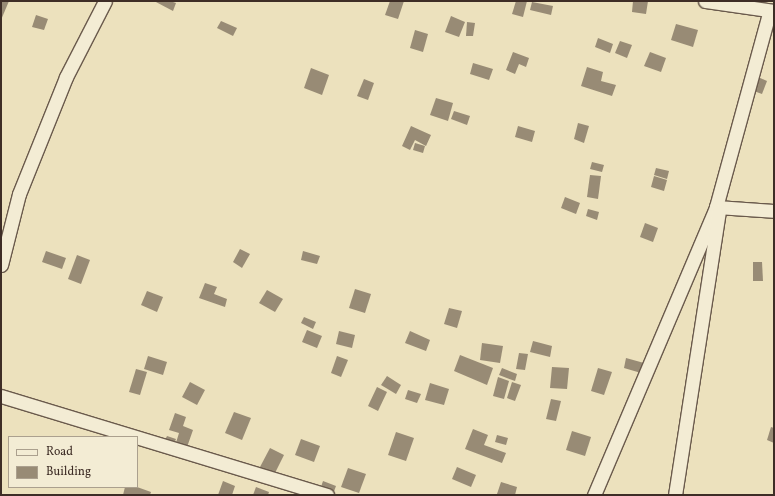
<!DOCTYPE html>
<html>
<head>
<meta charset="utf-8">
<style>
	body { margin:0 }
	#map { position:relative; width:775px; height:496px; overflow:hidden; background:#ece1bd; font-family:Vollkorn,serif }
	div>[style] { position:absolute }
	.building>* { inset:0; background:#988b75 }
	.roads { filter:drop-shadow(1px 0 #6a5a4c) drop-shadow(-1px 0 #6a5a4c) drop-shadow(0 1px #6a5a4c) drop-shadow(0 -1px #6a5a4c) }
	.minor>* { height:13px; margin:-6.5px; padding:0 6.5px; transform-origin:6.5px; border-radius:6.5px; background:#f3ecd4 }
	span { translate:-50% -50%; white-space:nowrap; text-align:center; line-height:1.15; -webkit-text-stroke:3.5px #f3ecd4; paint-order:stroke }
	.frame { position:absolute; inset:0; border:2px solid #3e2d26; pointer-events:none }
	.legend { position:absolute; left:8px; top:436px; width:130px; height:52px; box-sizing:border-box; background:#f3ecd4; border:1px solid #aba08e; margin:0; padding:5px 7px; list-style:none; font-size:12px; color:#3e2d26 }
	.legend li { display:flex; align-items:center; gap:8px; height:20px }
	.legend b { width:20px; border:1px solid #aba08e }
</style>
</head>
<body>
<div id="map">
	<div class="building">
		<div style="clip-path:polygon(1px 1px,9px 1px,1px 20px)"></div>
		<div style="clip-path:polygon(154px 1px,170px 1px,176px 3px,173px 11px)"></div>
		<div style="clip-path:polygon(390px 1px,404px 1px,398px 19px,385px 15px)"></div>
		<div style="clip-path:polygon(516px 1px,527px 1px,523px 17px,512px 14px)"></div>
		<div style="clip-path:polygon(633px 1px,648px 1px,646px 14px,632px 12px)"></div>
		<div style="clip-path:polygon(532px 2px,553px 6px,551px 15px,530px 10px)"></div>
		<div style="clip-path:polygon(36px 15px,48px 19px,44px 30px,32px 27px)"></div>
		<div style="clip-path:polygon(451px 16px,465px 22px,459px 37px,445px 32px)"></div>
		<div style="clip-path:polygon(221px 21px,237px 28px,233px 36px,217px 28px)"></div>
		<div style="clip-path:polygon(467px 22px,475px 23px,473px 36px,466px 36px)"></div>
		<div style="clip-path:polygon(676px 24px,698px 30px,693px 47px,671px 40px)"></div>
		<div style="clip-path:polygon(415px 30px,428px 34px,423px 52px,410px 48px)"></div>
		<div style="clip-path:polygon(598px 38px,613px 44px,610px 53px,595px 47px)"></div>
		<div style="clip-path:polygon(620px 41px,632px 45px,627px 58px,615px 53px)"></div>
		<div style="clip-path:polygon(513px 52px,529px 58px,526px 67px,519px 64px,515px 74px,506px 70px)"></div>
		<div style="clip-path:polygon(650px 52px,666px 58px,661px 72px,644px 66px)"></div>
		<div style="clip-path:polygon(473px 63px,493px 69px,489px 80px,470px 74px)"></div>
		<div style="clip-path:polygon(587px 67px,603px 72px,601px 81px,616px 85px,612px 96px,581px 86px)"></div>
		<div style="clip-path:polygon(311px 68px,329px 75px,322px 95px,304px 88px)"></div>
		<div style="clip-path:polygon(756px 76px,767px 81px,762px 94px,751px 90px)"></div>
		<div style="clip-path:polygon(364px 79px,374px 83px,368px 100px,357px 96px)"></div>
		<div style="clip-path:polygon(436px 98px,453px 103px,448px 121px,430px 115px)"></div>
		<div style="clip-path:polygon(454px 111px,470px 116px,467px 125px,451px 119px)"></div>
		<div style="clip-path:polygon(578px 123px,589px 126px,584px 143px,574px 139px)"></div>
		<div style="clip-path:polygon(411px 126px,431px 135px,426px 146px,415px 140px,410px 150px,402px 146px)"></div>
		<div style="clip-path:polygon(518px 126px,535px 131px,532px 142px,515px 137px)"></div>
		<div style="clip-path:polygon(415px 143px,425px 146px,423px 153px,413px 150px)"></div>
		<div style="clip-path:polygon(592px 162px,604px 165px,602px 172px,590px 169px)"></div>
		<div style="clip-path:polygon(656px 168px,669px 171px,667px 179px,654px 175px)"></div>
		<div style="clip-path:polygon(590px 175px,601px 176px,598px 199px,587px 197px)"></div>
		<div style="clip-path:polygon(654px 176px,667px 180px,664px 191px,651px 187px)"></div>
		<div style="clip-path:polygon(565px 197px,580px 203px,576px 214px,561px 208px)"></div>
		<div style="clip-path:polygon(588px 209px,599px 212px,597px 220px,586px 216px)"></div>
		<div style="clip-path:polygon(645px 223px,658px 228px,653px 242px,640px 237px)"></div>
		<div style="clip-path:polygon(240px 249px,250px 254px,242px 268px,233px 262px)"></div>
		<div style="clip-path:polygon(46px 251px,66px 258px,62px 269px,42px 262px)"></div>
		<div style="clip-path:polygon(303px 251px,320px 256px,317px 264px,301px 260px)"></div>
		<div style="clip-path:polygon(77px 255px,90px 260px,81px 284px,68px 279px)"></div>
		<div style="clip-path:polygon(753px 262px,762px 262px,763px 281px,753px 281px)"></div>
		<div style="clip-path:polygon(205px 283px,217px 287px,214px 294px,227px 299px,225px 307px,199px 298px)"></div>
		<div style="clip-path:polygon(355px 289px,371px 294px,365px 313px,349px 308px)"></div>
		<div style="clip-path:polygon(267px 290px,283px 299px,275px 312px,259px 303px)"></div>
		<div style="clip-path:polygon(147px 291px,163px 297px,157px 312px,141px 305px)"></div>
		<div style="clip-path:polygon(449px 308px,462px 311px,457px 328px,444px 324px)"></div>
		<div style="clip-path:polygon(304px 317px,316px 322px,313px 329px,301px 323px)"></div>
		<div style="clip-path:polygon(307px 330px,322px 336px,317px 348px,302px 342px)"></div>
		<div style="clip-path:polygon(339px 331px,355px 335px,352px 348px,336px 344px)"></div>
		<div style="clip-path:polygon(410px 331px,430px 340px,426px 351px,405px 343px)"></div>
		<div style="clip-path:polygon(533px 341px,552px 346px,550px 357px,530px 352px)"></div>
		<div style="clip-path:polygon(482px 343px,503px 346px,500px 363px,480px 360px)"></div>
		<div style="clip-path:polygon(519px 353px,528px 354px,525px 370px,516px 369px)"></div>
		<div style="clip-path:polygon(460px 355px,493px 368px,487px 385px,454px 371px)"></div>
		<div style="clip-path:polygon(148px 356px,167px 362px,163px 375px,144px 369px)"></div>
		<div style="clip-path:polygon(337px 356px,348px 360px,341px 377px,331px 373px)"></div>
		<div style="clip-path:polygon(626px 358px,644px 363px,641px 373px,624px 368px)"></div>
		<div style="clip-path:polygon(552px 367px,569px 368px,567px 389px,550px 388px)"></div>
		<div style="clip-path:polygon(502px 368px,517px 374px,515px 381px,499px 375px)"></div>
		<div style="clip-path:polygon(598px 368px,612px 372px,604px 395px,591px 391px)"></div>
		<div style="clip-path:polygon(136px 369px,147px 372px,140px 395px,129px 392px)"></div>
		<div style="clip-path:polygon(387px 376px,401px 385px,396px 394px,381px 385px)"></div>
		<div style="clip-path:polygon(498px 377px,509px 381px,504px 399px,493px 396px)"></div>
		<div style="clip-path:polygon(190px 382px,205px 390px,197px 405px,182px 397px)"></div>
		<div style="clip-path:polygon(512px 382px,521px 385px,515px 401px,507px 398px)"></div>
		<div style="clip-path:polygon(430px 383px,449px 389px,444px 405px,425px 400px)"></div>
		<div style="clip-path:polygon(377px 387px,387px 392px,378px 411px,368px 406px)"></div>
		<div style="clip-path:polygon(408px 390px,421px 394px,417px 403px,405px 399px)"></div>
		<div style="clip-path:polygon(551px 399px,561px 401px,556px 421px,546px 419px)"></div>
		<div style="clip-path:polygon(234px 412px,251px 418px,242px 440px,225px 433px)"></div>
		<div style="clip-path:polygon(175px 413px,186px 417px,183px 426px,193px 430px,186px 450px,175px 446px,179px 433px,169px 430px)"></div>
		<div style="clip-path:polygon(771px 427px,774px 428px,774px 443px,767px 440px)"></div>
		<div style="clip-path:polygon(473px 429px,488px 435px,484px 445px,506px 453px,502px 463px,465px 449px)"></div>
		<div style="clip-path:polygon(572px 431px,591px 437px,585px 456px,566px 450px)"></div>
		<div style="clip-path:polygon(396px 432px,414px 438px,406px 461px,388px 455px)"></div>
		<div style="clip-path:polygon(497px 435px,508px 438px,506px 445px,495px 442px)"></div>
		<div style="clip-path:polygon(167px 436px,176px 439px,173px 446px,164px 442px)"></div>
		<div style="clip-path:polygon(301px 439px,320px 446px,314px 462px,295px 455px)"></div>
		<div style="clip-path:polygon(270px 448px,284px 455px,274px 475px,260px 467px)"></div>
		<div style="clip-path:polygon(457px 467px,476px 475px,471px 487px,452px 479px)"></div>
		<div style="clip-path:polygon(348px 468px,366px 474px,359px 493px,341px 487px)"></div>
		<div style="clip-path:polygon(223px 481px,235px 486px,232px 495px,218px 495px)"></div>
		<div style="clip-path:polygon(323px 481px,336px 486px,333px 494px,320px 490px)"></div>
		<div style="clip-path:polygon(501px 482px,517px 487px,515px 495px,497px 494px)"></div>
		<div style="clip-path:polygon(125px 487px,137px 487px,151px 492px,150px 495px,123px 495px)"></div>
		<div style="clip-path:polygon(256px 487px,269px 492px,268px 495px,253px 495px)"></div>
	</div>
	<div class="roads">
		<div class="minor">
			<div style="left:705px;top:1px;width:70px;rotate:8.2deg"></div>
			<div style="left:716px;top:207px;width:58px;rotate:3.9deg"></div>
			<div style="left:1px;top:265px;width:73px;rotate:-75.8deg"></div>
			<div style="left:19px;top:194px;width:126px;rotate:-68.1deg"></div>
			<div style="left:66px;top:77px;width:85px;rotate:-62.8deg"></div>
			<div style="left:1px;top:396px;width:341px;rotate:16.9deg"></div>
			<div style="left:594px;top:495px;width:313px;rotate:-67deg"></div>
			<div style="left:716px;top:207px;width:201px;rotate:-74.7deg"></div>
			<div style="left:675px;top:495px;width:287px;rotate:-81.2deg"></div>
		</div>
	</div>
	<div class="frame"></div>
	<ul class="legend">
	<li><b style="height:5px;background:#f3ecd4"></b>Road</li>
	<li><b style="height:11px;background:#988b75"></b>Building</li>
	</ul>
</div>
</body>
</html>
